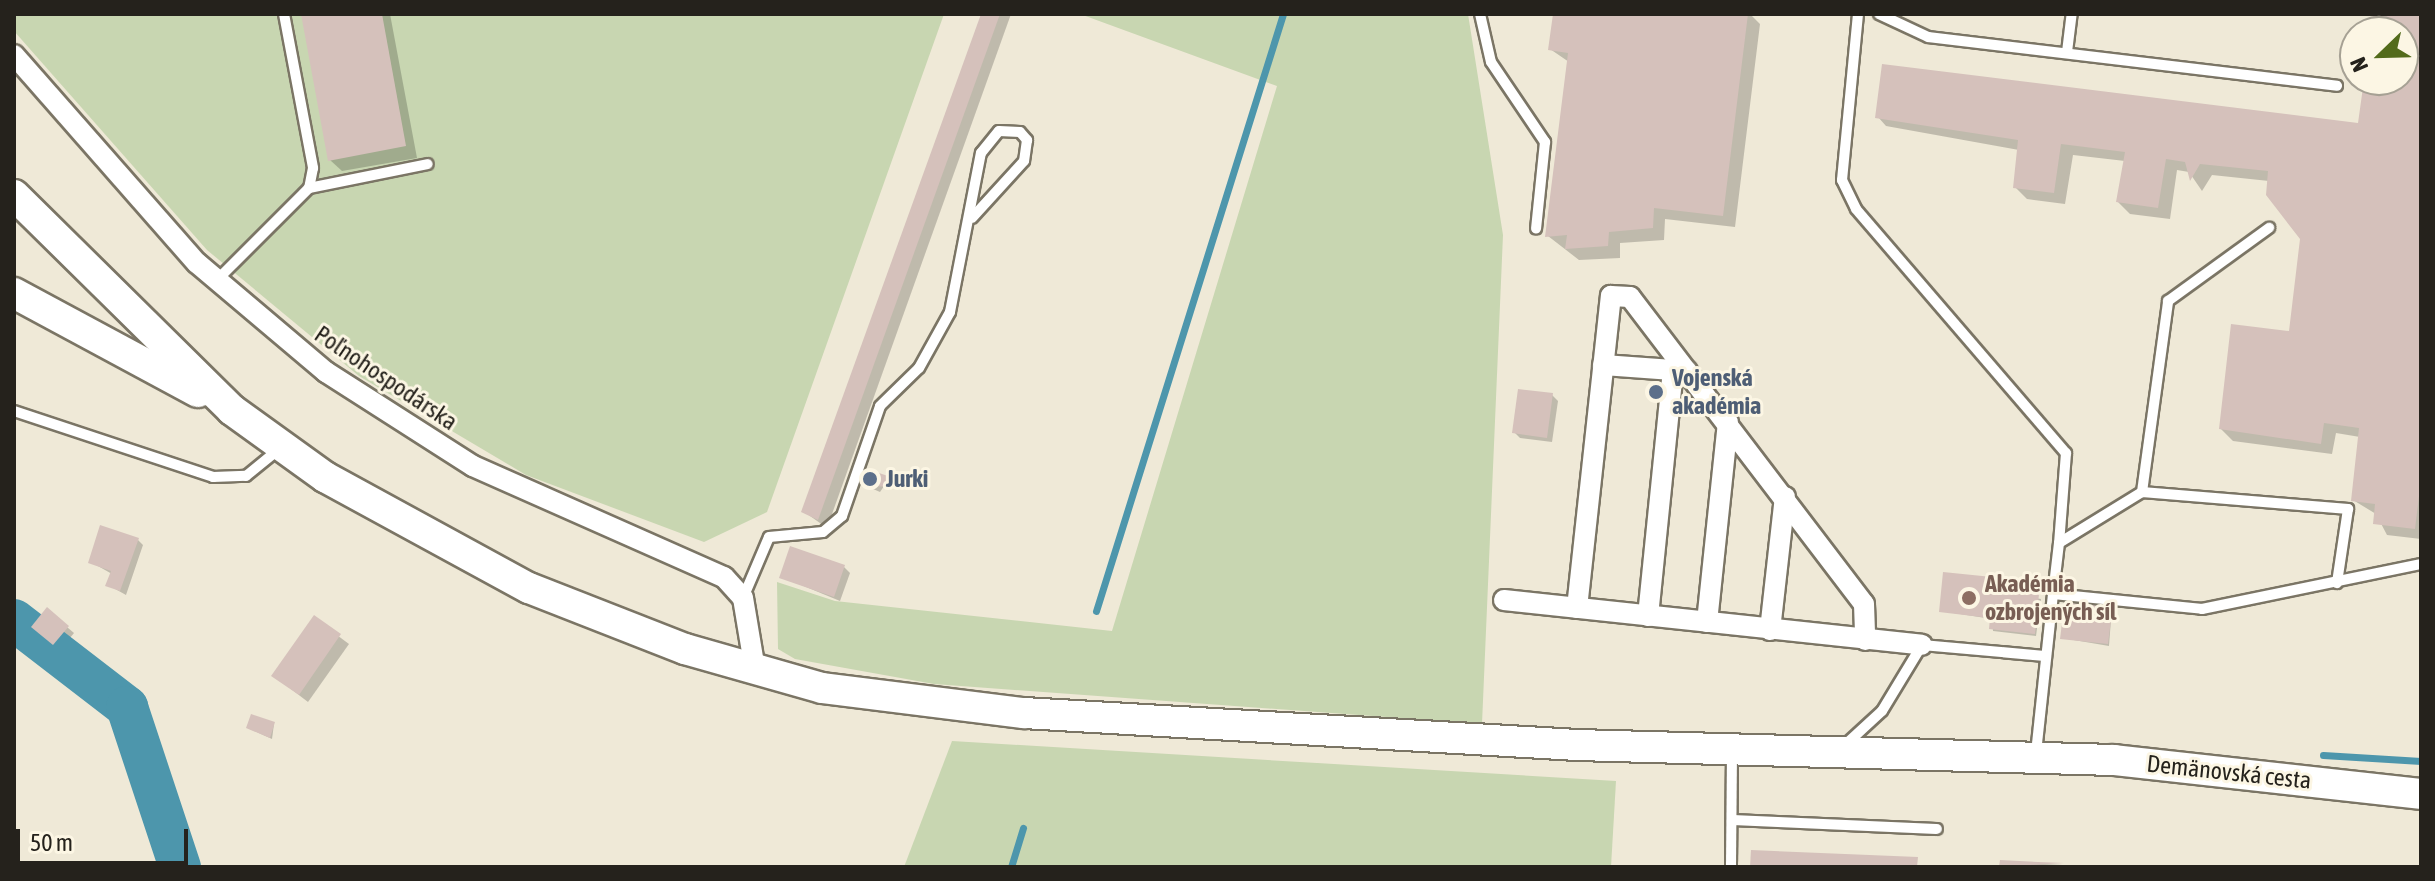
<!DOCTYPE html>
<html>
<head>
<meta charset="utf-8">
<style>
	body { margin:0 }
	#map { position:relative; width:2435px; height:881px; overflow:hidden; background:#efe9d7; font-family:"Asap Condensed",sans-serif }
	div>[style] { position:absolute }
	.green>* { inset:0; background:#c8d6b1 }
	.shadow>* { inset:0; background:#0003 }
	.stream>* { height:7px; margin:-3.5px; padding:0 3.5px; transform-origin:3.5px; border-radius:3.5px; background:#4d96ac }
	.river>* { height:42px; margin:-21px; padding:0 21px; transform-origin:21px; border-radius:21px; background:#4d96ac }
	.building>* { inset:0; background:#d5c1bb }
	.roads { filter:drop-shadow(2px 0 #7b7565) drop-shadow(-2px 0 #7b7565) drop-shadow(0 2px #7b7565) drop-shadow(0 -2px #7b7565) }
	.lane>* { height:10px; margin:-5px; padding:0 5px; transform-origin:5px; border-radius:5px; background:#fff }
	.street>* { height:20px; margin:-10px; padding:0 10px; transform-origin:10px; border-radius:10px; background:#fff }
	.secondary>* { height:30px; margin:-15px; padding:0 15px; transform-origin:15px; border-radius:15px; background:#fff }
	.dots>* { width:22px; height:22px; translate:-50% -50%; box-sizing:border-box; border:4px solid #fcf6e4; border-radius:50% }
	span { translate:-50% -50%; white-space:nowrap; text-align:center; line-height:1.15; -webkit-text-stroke:6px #fcf6e4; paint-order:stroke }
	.street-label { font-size:24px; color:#25221c }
	.service-label { font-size:24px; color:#4e5e75; font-weight:700 }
	.left { translate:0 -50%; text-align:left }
	.education-label { font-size:24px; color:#785e54; font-weight:700 }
	.frame { position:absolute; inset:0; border:16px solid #25221c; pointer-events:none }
	.north { position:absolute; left:2339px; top:16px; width:80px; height:80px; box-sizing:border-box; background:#fcf6e4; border:2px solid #a6a194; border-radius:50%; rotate:247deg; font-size:22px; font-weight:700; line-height:32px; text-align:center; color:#25221c }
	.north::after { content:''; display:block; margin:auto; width:28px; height:36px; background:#536b1b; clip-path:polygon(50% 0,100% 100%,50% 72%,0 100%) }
	.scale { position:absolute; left:16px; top:829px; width:172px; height:36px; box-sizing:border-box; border:4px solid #25221c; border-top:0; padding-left:10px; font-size:24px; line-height:28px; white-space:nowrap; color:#25221c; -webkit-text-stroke:6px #fcf6e4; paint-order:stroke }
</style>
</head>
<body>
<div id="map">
	<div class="green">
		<div style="clip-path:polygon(14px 14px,944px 14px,767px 512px,704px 542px,526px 475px,359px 376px,207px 250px,14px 31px)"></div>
		<div style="clip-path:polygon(1080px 14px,1468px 14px,1503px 235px,1482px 724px,934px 684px,795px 659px,778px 649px,777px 582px,835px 601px,1112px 631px,1277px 86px)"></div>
		<div style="clip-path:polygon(952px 741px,1616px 781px,1611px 867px,904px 867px)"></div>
	</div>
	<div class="shadow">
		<div style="clip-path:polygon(303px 14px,390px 14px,417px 158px,342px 171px,330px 160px)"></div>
		<div style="clip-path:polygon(983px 14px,1011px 14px,827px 528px,803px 511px)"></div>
		<div style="clip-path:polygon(1555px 14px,1750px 14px,1760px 24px,1735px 227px,1665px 219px,1664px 240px,1620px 243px,1620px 258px,1579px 260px,1548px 236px,1569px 62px,1550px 49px)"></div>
		<div style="clip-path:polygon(2375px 14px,2421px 14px,2421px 539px,2387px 535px,2376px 514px,2353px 500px,2360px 437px,2336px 433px,2332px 454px,2233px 441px,2221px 429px,2291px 333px,2302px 238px,2269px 181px,2212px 175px,2202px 191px,2189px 172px,2177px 170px,2170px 219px,2130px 214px,2118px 202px,2125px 161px,2073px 155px,2065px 204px,2027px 199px,2015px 187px,2019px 150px,1886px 126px,1878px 117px,2360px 125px,2366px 80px,2403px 80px,2403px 32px,2373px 32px)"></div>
		<div style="clip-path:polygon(1552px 395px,1558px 401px,1552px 442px,1520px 438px,1514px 432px)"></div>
		<div style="clip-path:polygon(889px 479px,880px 492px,864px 485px)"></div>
		<div style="clip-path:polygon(138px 540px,143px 545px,126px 595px,108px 585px,112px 574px,91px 562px)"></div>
		<div style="clip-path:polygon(844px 567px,850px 573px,840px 601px,782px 577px)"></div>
		<div style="clip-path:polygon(1992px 579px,1993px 591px,2041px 599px,2036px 636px,1993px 631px,1992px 619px,1941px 611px)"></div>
		<div style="clip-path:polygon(2112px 606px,2109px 646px,2062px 638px)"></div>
		<div style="clip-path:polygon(47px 610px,74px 633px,60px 650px,39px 632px)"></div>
		<div style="clip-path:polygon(314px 618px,349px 644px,308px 702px,274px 676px)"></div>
		<div style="clip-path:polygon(274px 724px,272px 739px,248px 728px)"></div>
		<div style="clip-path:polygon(2002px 862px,2063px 865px,2065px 867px,2001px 867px)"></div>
	</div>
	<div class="stream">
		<div style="left:1096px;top:611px;width:626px;rotate:-72.61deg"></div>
		<div style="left:2323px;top:755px;width:98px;rotate:3.5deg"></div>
		<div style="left:1011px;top:867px;width:41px;rotate:-72.9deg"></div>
	</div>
	<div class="river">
		<div style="left:14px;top:620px;width:143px;rotate:37.6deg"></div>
		<div style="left:127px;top:707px;width:169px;rotate:71.7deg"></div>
	</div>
	<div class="building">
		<div style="clip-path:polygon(301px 14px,382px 14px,406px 146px,328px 161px)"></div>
		<div style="clip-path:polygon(981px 14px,1000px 14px,818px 520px,801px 512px)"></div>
		<div style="clip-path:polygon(1553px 14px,1748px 14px,1723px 216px,1654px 208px,1653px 228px,1609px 232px,1608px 246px,1565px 249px,1567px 235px,1545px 237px,1568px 53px,1548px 50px)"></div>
		<div style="clip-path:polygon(2373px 14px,2421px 14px,2421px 480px,2415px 529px,2373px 524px,2375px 504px,2351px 501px,2359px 428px,2324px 423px,2321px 444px,2219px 429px,2231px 324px,2289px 331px,2300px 239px,2266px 195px,2268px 171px,2200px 164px,2190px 181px,2185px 162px,2166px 159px,2158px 208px,2116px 202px,2125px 152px,2061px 144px,2054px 193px,2013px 188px,2018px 140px,1875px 118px,1882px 64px,2358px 123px,2364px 80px,2403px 80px,2403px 32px,2371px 32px)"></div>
		<div style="clip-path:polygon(1518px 389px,1553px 393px,1547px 438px,1512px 433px)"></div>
		<div style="clip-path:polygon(867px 469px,891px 477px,887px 487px,862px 485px)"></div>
		<div style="clip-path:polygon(100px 525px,139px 538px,120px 591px,105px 586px,111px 571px,88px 563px)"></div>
		<div style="clip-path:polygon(790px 546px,845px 565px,834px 597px,779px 578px)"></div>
		<div style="clip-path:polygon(1943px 572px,1992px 577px,1991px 589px,2039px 594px,2035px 634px,1989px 629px,1990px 618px,1939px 612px)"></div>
		<div style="clip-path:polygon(2065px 598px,2113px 604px,2108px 644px,2060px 639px)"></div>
		<div style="clip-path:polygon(47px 607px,69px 626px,53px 645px,31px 627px)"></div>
		<div style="clip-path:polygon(314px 615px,341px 634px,299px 695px,271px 676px)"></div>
		<div style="clip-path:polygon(251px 714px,275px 722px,270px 738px,246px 728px)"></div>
		<div style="clip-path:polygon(1751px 850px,1918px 857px,1917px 867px,1750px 867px)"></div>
		<div style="clip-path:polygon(2000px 860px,2038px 862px,2064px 863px,1999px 867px)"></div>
	</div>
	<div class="roads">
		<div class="lane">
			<div style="left:284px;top:14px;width:157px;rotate:79.3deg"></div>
			<div style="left:313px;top:168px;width:20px;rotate:101deg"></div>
			<div style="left:1480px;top:14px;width:49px;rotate:77.1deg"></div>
			<div style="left:1491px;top:62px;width:97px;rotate:56deg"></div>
			<div style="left:1545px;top:142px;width:87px;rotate:95.9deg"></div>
			<div style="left:1858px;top:14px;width:167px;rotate:95.5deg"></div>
			<div style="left:1842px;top:180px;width:32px;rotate:64deg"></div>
			<div style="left:1856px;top:209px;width:322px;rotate:49.3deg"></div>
			<div style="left:2066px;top:453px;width:90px;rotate:94.4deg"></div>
			<div style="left:1879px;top:14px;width:54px;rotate:25.1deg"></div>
			<div style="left:1928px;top:37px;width:412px;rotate:6.8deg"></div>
			<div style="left:2067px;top:52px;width:38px;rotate:-83deg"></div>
			<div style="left:216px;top:281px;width:132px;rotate:-45deg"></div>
			<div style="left:309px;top:188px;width:121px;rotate:-11.4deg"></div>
			<div style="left:14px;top:411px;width:210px;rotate:18.3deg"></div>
			<div style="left:213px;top:477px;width:33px;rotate:-2deg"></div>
			<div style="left:246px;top:476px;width:43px;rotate:-39.3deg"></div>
			<div style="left:2142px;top:492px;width:193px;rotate:-82.2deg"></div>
			<div style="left:2168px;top:301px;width:125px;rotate:-35.9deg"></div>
			<div style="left:2053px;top:594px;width:51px;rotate:-83.3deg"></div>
			<div style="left:2059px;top:543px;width:97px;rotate:-31.6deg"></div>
			<div style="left:2142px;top:492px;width:207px;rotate:4.7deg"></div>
			<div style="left:2348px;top:509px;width:75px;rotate:98.5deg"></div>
			<div style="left:743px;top:598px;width:66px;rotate:-66.9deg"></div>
			<div style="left:769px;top:537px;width:54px;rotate:-5.3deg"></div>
			<div style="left:823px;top:532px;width:25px;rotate:-40deg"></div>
			<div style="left:842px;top:516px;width:116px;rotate:-70.9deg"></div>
			<div style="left:880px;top:406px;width:54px;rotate:-44.3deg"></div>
			<div style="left:919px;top:368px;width:64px;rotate:-61deg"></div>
			<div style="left:950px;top:312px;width:162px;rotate:-79deg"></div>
			<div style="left:981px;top:153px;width:28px;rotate:-51deg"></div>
			<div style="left:999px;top:131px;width:21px;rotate:3deg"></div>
			<div style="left:1020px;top:132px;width:11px;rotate:49deg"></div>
			<div style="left:1027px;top:140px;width:21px;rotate:98deg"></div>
			<div style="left:1024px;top:161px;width:77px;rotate:132.4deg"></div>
			<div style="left:1845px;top:745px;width:50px;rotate:-42.6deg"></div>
			<div style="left:1882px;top:711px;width:77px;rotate:-58.8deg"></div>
			<div style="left:1922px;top:645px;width:123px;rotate:5.1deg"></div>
			<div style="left:2036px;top:753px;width:160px;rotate:-83.9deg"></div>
			<div style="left:2053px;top:594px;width:150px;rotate:5.7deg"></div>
			<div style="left:2202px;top:609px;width:224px;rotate:-11.6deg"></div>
			<div style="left:1732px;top:820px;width:205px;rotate:2.5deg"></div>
			<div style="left:1731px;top:867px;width:114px;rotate:-89.5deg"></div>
		</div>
		<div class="street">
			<div style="left:14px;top:55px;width:277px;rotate:48.7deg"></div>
			<div style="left:197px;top:263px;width:169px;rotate:40.2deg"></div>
			<div style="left:326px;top:372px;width:174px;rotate:32.6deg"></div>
			<div style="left:473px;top:466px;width:274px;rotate:23.9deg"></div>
			<div style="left:724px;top:577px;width:28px;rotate:48deg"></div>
			<div style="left:743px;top:598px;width:73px;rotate:80.5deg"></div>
			<div style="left:1603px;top:365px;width:84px;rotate:4.1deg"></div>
			<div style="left:1504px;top:600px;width:420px;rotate:6.1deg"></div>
			<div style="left:1577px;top:608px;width:314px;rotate:-83.8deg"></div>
			<div style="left:1611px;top:296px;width:19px;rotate:3deg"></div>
			<div style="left:1630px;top:297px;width:386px;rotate:52.7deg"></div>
			<div style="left:1864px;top:604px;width:36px;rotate:88deg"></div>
			<div style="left:1648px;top:616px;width:247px;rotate:-84.2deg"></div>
			<div style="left:1707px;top:622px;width:201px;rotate:-84deg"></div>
			<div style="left:1770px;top:630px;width:134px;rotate:-83.6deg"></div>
		</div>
		<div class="secondary">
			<div style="left:14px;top:195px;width:306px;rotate:44.6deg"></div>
			<div style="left:232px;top:410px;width:115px;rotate:35.8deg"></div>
			<div style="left:325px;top:477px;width:232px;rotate:28.6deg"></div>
			<div style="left:529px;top:588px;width:168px;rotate:21.4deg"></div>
			<div style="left:685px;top:649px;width:142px;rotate:15.9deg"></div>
			<div style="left:822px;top:688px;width:204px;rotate:7.1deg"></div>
			<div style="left:1024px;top:713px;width:554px;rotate:3.31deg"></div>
			<div style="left:1577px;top:745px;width:537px;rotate:1.6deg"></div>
			<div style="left:2114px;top:760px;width:309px;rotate:6.3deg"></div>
			<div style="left:14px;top:293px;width:209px;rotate:28.3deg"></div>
		</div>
	</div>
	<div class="dots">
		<div style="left:1656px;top:392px;background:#5c6f8a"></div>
		<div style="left:870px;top:479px;background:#5c6f8a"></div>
		<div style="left:1969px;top:598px;background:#8d6e63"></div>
	</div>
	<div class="street-label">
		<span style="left:386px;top:378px;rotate:34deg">Poľnohospodárska</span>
		<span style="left:2229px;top:772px;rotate:6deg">Demänovská cesta</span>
	</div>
	<div class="service-label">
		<span class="left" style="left:1672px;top:392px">Vojenská<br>akadémia</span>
		<span class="left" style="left:886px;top:479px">Jurki</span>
	</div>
	<div class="education-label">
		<span class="left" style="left:1985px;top:598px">Akadémia<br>ozbrojených síl</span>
	</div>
	<div class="frame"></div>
	<div class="north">N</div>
	<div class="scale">50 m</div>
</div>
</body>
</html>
